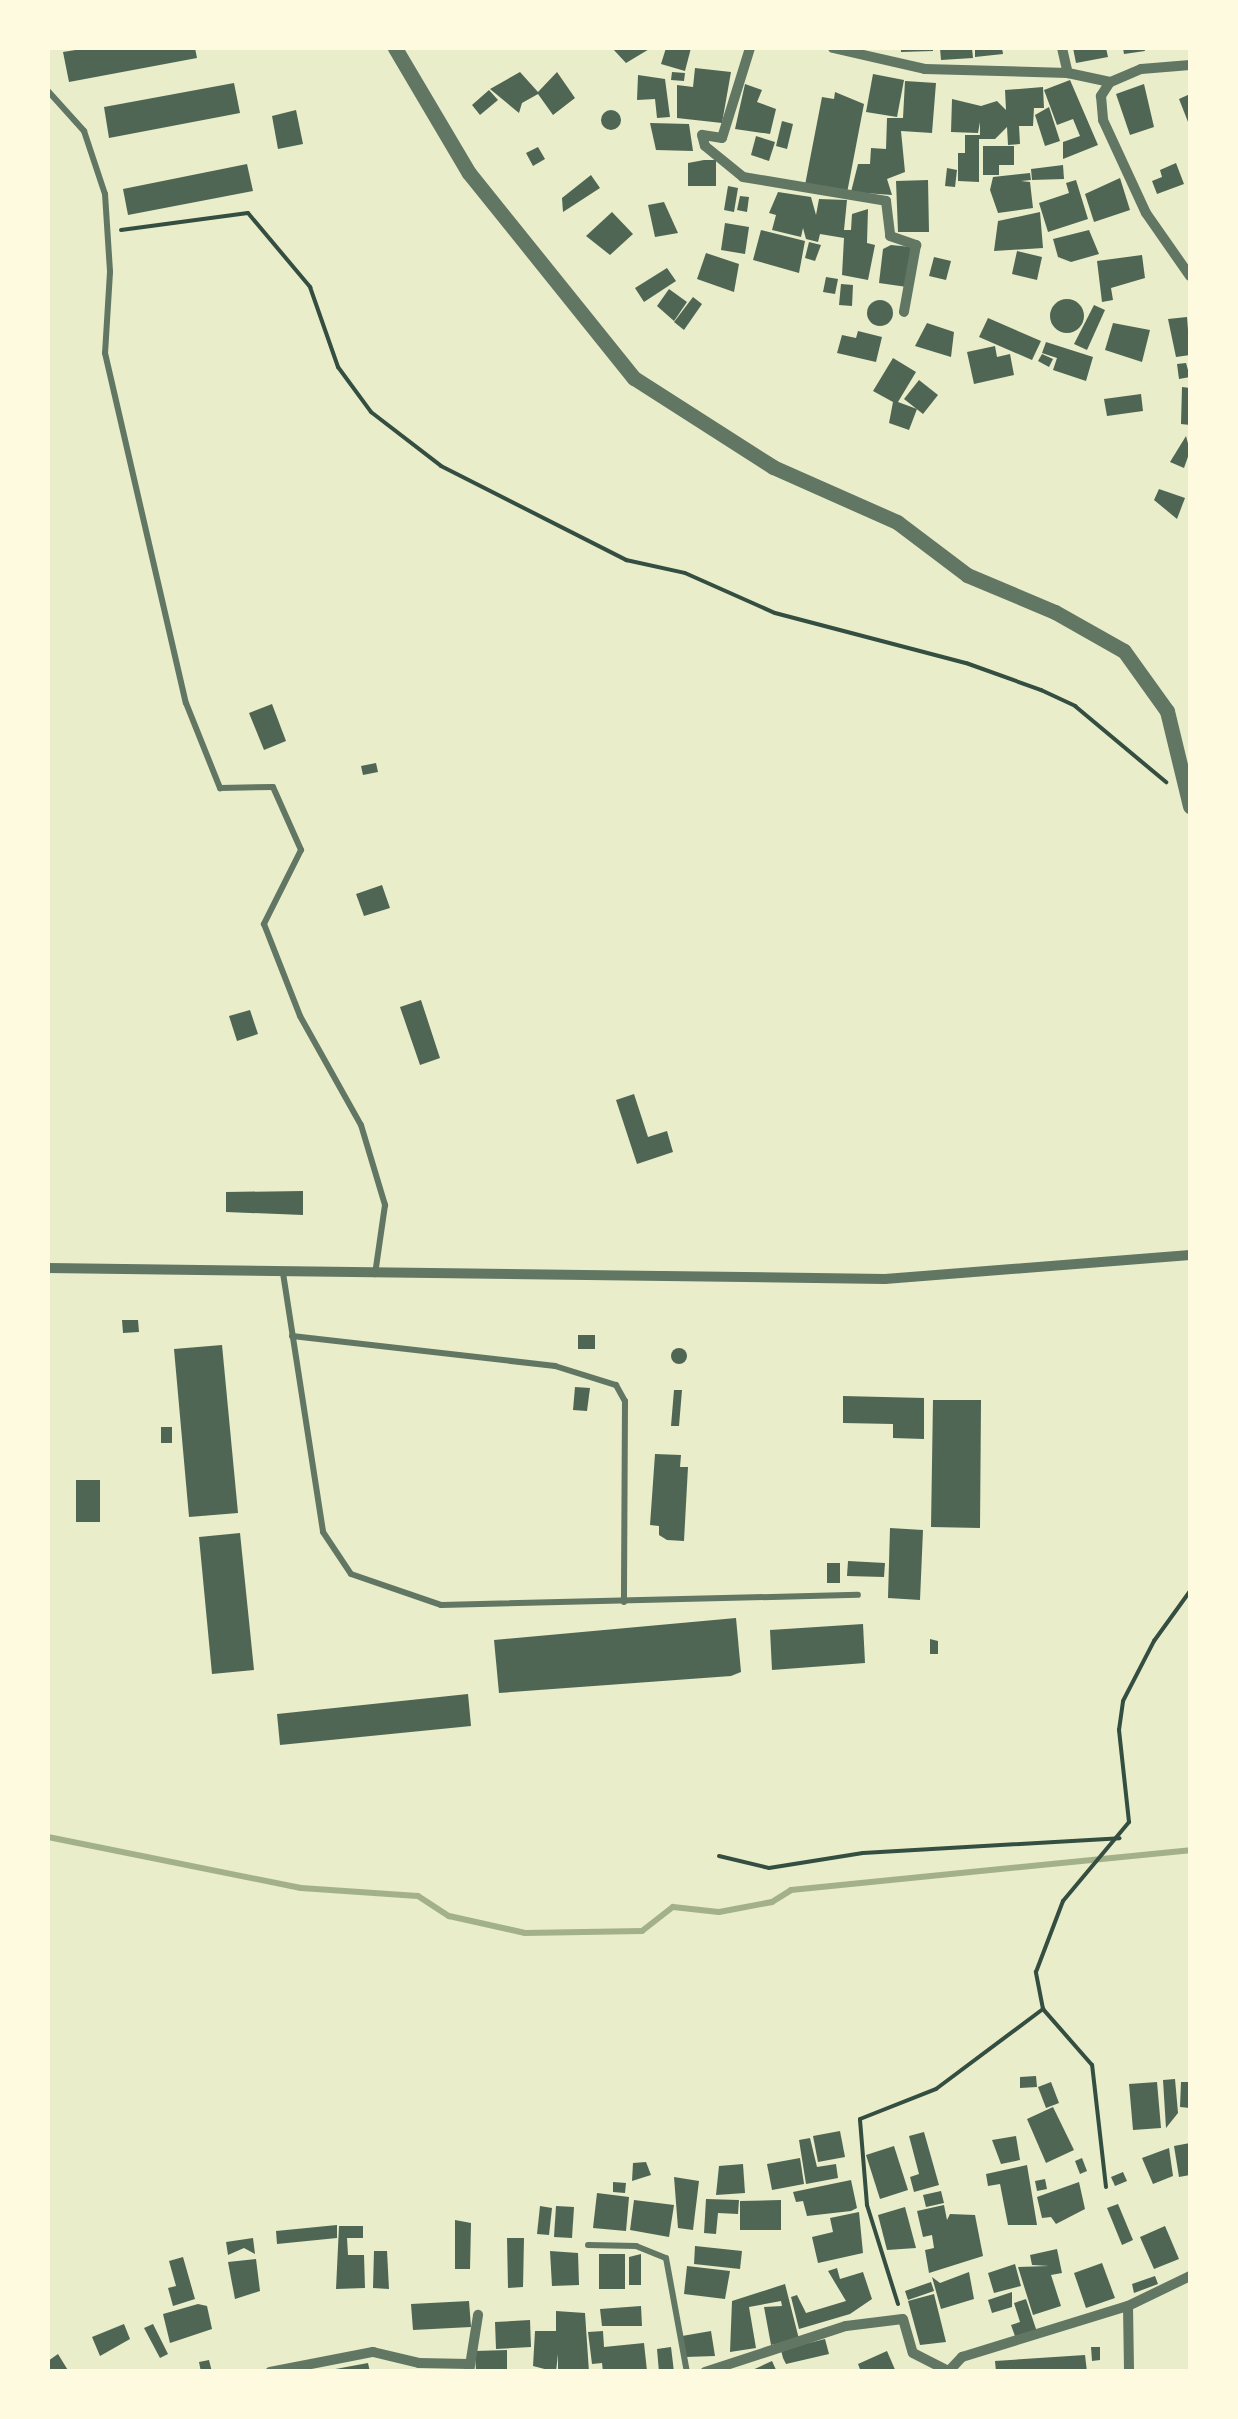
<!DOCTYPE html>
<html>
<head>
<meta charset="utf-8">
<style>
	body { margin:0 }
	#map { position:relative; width:1238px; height:2419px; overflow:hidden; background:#e9edc9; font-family:Lora,serif }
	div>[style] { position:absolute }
	.stream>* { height:6px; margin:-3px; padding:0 3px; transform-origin:3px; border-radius:3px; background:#a3b18a }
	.building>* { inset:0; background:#4f6655 }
	.round { border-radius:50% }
	.path>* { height:4px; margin:-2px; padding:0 2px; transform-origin:2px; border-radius:2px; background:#344e41 }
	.service>* { height:6px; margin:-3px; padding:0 3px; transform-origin:3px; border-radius:3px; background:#617663 }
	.minor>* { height:10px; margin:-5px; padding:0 5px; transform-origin:5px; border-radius:5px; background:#617663 }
	.tertiary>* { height:15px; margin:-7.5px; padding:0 7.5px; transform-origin:7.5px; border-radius:7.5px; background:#617663 }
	span { translate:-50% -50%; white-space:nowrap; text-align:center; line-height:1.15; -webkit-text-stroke:8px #fefae0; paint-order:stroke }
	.frame { position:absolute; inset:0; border:50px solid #fefae0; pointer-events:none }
</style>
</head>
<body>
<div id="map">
	<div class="stream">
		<div style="left:48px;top:1837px;width:258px;rotate:11.4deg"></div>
		<div style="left:301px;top:1888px;width:117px;rotate:3.9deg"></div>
		<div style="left:418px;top:1896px;width:37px;rotate:33deg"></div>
		<div style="left:449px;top:1916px;width:78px;rotate:12.6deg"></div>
		<div style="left:525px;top:1933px;width:117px;rotate:-1deg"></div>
		<div style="left:642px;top:1931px;width:39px;rotate:-38deg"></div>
		<div style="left:673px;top:1907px;width:46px;rotate:6.2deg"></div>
		<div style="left:719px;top:1912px;width:54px;rotate:-10.7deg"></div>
		<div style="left:772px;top:1902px;width:22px;rotate:-32deg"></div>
		<div style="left:791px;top:1890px;width:401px;rotate:-5.7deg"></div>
	</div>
	<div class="building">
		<div style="clip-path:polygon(88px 48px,195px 48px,197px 58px,69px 82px,63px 52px)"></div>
		<div style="clip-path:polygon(612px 48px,651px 48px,626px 63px)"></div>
		<div style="clip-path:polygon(666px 48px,691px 48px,685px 71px,661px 64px)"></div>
		<div style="clip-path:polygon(901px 48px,933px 48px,933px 51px,901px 52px)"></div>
		<div style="clip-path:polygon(940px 48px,972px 48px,973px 58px,941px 60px)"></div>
		<div style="clip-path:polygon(975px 48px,1002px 48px,1003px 54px,975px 57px)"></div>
		<div style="clip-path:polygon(1073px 48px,1106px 48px,1108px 57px,1076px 63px)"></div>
		<div style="clip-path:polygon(1123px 48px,1144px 48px,1145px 51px,1124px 54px)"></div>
		<div style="clip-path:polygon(695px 68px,731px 72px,722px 123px,677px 118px,677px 85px,693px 87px)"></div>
		<div style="clip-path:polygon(520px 72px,538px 92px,557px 72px,575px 98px,553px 115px,538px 94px,522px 103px,519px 113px,490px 89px)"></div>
		<div style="clip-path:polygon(672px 72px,685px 73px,684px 81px,671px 80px)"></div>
		<div style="clip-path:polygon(873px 74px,904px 80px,897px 117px,866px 112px)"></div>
		<div style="clip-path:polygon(638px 75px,665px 79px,670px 117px,657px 118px,655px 99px,637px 100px)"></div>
		<div style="clip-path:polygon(1070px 80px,1098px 145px,1063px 159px,1063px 142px,1080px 136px,1073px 119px,1057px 125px,1044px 90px)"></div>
		<div style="clip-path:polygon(905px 81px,936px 83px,932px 133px,901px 131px,905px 172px,887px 179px,892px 195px,851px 192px,858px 164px,870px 164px,871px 148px,886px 149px,887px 118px,903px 118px)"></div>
		<div style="clip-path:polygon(234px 83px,240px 113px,109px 138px,104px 107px)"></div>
		<div style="clip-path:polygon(745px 84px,762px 90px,757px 102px,776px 109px,770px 134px,735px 129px)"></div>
		<div style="clip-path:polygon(1144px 84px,1154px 127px,1130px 135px,1116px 94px)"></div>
		<div style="clip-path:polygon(1043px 87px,1044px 108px,1034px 108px,1033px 126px,1019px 126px,1020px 144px,1008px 145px,1007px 127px,995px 139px,979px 139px,979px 182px,958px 181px,958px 153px,965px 153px,965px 135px,980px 135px,980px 122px,978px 133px,951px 132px,952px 99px,981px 106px,997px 101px,1006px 110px,1005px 90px)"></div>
		<div style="clip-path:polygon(489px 90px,498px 100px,480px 115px,472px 105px)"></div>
		<div style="clip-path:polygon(835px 92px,864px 104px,847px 193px,805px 185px,822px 97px,834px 99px)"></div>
		<div style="clip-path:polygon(1190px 94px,1190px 127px,1179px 99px)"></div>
		<div style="clip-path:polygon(1049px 107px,1060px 141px,1045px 146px,1035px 115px)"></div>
		<div style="clip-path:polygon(296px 110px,303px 144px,278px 149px,272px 116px)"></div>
		<div class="round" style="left:601px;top:110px;width:20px;height:20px"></div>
		<div style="clip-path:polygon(782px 121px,793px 124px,787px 149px,776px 146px)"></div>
		<div style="clip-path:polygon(650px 123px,689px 124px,693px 151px,656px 150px)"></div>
		<div style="clip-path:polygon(756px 136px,775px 142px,769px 161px,751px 155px)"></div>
		<div style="clip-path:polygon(983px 146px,1014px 146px,1014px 165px,999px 165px,999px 175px,983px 175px)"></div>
		<div style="clip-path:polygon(538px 147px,545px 159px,533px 166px,526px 153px)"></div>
		<div style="clip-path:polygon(704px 160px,716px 160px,716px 186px,688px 186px,688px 163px)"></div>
		<div style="clip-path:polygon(1176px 163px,1184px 184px,1157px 194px,1152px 181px,1162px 177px,1160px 170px)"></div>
		<div style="clip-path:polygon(247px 164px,253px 191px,128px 215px,123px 189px)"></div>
		<div style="clip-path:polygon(1063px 165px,1064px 179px,1032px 180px,1031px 169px)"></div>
		<div style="clip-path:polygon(947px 168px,957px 170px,955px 187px,945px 186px)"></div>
		<div style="clip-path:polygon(1030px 173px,1031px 180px,1021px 181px,1030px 182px,1033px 208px,998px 213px,990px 190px,993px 177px)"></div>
		<div style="clip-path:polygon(591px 175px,600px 188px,563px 212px,562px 198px)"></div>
		<div style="clip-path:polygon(1120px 178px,1130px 210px,1094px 222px,1085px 194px)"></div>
		<div style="clip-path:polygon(928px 180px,929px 232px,898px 232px,896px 181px)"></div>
		<div style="clip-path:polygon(1076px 180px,1088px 219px,1048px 232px,1039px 203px,1069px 193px,1066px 183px)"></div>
		<div style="clip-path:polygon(728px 186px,738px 188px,734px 212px,724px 210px)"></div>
		<div style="clip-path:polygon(778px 192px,811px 197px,816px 215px,819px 199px,847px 200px,844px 230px,851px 230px,852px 214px,868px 209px,867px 243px,875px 245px,868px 280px,842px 275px,844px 238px,820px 234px,818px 242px,806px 239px,803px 228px,801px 237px,772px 230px,776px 215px,769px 213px)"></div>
		<div style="clip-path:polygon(740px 196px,749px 197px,747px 212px,737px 210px)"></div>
		<div style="clip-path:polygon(664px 202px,678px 233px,655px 237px,648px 205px)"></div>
		<div style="clip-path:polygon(612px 212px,633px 234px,610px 255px,586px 236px)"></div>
		<div style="clip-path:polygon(1040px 212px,1043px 248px,994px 251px,998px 221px)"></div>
		<div style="clip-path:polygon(725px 223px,749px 227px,745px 254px,721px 250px)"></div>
		<div style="clip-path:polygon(761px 230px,805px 241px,799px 273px,753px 260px)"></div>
		<div style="clip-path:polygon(1089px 230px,1099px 254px,1071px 262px,1058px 257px,1053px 239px)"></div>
		<div style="clip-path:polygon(809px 242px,821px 245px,815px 261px,805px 258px)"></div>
		<div style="clip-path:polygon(891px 245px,911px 247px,907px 287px,879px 283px,883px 249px)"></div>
		<div style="clip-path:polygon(1017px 251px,1042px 257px,1037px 280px,1012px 274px)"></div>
		<div style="clip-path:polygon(706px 253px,739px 264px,734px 292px,697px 279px)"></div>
		<div style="clip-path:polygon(1142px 255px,1145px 278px,1111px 288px,1113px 300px,1102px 302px,1097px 261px)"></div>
		<div style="clip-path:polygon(934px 257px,951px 261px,946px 280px,929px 276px)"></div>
		<div style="clip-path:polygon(667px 268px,676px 281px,644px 302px,635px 288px)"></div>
		<div style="clip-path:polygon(826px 277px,838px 279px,835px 294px,823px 292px)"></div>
		<div style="clip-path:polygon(841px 284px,853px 285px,852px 306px,839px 305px)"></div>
		<div style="clip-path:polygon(669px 289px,687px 302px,674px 321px,657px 306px)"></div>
		<div style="clip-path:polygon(693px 297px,702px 304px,684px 330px,674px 322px)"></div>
		<div class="round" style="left:1050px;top:299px;width:34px;height:34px"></div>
		<div class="round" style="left:867px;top:300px;width:26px;height:26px"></div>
		<div style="clip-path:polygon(1094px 305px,1105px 310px,1087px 350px,1074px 344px)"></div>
		<div style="clip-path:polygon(1187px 317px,1190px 355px,1176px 357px,1168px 319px)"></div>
		<div style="clip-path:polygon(988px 318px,1041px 341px,1032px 360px,979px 337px)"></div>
		<div style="clip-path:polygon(927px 323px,954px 332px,951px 357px,915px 346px)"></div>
		<div style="clip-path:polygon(1113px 323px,1150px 330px,1142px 362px,1105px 350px)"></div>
		<div style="clip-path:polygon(858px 331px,882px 337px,876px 362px,837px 353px,842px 335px,856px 338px)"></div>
		<div style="clip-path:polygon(1046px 342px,1093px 357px,1086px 381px,1053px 370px,1057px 358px,1042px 353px)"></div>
		<div style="clip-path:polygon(995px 346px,997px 357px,1010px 354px,1014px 375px,974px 384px,967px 352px)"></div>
		<div style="clip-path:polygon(1042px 354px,1053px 359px,1049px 367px,1038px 361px)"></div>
		<div style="clip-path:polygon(893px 358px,916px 372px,898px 402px,917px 409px,909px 430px,889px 423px,893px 402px,873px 391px)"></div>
		<div style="clip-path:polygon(1186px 363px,1190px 377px,1179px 379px,1177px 364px)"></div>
		<div style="clip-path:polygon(919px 380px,938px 395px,923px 414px,904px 399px)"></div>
		<div style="clip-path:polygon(1182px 387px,1190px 388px,1190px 425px,1181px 424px)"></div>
		<div style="clip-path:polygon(1141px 394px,1143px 411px,1107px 416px,1104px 399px)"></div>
		<div style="clip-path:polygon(1186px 436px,1190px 451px,1184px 468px,1170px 462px)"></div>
		<div style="clip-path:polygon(1159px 489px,1185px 498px,1177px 519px,1154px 500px)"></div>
		<div style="clip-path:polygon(272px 704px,286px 741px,264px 750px,249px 713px)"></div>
		<div style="clip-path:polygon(376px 763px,378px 772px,363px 775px,361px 766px)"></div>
		<div style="clip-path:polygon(382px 885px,390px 908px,364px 916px,356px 894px)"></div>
		<div style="clip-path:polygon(421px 1000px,440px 1058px,420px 1065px,400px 1007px)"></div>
		<div style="clip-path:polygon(250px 1010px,258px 1034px,237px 1041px,229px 1016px)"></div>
		<div style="clip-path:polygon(634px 1094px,648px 1137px,667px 1131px,673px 1152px,637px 1164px,616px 1100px)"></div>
		<div style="clip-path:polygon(303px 1191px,303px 1215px,226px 1212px,226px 1192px)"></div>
		<div style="clip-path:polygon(122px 1320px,138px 1320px,139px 1332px,123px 1333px)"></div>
		<div style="clip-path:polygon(578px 1335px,595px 1335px,595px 1349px,578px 1349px)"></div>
		<div style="clip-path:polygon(222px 1345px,238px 1513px,189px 1517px,174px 1349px)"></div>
		<div class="round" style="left:671px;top:1348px;width:16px;height:16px"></div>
		<div style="clip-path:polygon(575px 1387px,590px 1388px,587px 1411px,573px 1410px)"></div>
		<div style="clip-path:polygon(674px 1390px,682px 1390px,679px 1426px,671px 1426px)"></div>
		<div style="clip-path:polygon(843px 1396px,924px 1398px,924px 1439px,893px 1438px,893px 1424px,843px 1423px)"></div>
		<div style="clip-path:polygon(933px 1400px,981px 1400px,980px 1528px,931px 1527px)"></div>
		<div style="clip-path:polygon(161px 1427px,172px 1427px,172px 1443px,161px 1443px)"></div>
		<div style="clip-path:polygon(655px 1454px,681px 1455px,680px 1467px,688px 1467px,684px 1541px,667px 1540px,659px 1535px,659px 1526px,650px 1525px)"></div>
		<div style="clip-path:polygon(76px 1480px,100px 1480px,100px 1522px,76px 1522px)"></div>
		<div style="clip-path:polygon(890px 1528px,923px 1530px,920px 1600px,888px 1598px)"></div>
		<div style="clip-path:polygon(240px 1533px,254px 1670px,212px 1674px,199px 1537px)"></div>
		<div style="clip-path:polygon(848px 1561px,885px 1563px,884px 1577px,847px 1576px)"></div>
		<div style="clip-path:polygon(827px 1563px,840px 1563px,840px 1583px,827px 1583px)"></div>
		<div style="clip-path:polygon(736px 1618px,741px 1672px,731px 1676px,499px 1693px,494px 1640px)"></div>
		<div style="clip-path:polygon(863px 1624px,865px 1663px,772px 1670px,770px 1630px)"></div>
		<div style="clip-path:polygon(930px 1639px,938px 1641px,938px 1654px,930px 1654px)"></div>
		<div style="clip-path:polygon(468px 1694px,471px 1726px,280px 1745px,277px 1714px)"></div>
		<div style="clip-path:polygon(1036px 2076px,1037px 2087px,1020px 2088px,1020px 2077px)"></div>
		<div style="clip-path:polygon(1175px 2079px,1178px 2113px,1166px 2128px,1163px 2080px)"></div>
		<div style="clip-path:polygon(1051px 2082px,1059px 2103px,1046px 2108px,1038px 2087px)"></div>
		<div style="clip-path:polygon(1157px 2082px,1161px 2128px,1133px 2130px,1129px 2084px)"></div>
		<div style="clip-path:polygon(1181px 2082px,1190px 2082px,1190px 2108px,1180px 2107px)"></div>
		<div style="clip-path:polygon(1053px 2107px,1074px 2150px,1046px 2163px,1027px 2119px)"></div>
		<div style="clip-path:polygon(840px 2131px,845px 2157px,818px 2162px,813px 2136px)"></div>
		<div style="clip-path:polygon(924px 2132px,939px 2185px,914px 2192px,910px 2177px,919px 2174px,909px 2136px)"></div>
		<div style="clip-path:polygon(1016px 2136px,1020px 2160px,1001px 2164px,992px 2140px)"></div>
		<div style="clip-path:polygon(810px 2138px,817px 2167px,836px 2164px,838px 2178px,806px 2184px,799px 2140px)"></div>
		<div style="clip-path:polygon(1190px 2143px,1190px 2175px,1179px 2177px,1174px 2146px)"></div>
		<div style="clip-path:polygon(894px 2146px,908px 2190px,880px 2199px,866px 2155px)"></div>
		<div style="clip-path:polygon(1169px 2148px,1173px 2176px,1153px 2184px,1142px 2158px)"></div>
		<div style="clip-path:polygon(800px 2158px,804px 2184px,772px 2190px,767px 2164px)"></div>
		<div style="clip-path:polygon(1082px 2158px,1087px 2171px,1080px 2174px,1075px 2161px)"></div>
		<div style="clip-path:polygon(646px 2162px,651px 2175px,632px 2181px,633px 2163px)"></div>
		<div style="clip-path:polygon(743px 2164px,745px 2193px,716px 2195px,719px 2166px)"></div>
		<div style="clip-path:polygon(1027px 2165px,1037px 2225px,1008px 2225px,1000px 2184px,988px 2186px,986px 2174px)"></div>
		<div style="clip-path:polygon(1123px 2172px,1127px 2181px,1115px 2186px,1111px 2177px)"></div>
		<div style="clip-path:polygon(674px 2177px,699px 2181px,693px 2230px,678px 2228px)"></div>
		<div style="clip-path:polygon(1045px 2179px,1047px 2189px,1037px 2191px,1035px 2181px)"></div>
		<div style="clip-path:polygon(851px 2180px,857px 2208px,851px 2211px,807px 2216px,803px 2201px,796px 2202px,793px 2192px)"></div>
		<div style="clip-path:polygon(613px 2182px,626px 2183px,625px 2193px,613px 2192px)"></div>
		<div style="clip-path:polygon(1079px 2182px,1085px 2209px,1056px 2224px,1051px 2217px,1042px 2218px,1037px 2197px)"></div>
		<div style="clip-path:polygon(941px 2191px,944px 2203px,926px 2207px,923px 2195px)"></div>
		<div style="clip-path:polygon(597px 2193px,629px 2197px,626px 2231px,593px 2228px)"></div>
		<div style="clip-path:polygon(706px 2199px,739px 2200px,738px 2214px,718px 2213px,716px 2234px,704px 2233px)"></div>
		<div style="clip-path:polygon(634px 2200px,674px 2205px,669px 2237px,630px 2230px)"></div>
		<div style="clip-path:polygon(781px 2200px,781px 2230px,740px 2230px,740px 2201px)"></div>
		<div style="clip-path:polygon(1118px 2204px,1133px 2240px,1122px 2245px,1107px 2208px)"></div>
		<div style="clip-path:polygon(944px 2205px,947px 2220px,950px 2214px,975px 2215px,983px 2256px,929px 2273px,925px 2250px,934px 2248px,932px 2235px,923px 2237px,917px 2211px)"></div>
		<div style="clip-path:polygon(540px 2206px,552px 2208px,549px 2235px,537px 2234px)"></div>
		<div style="clip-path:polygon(556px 2206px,574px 2207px,572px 2238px,554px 2237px)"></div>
		<div style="clip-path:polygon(905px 2207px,916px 2248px,887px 2250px,878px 2215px)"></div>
		<div style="clip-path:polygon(859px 2212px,863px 2253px,818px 2263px,812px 2237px,833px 2232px,830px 2218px)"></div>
		<div style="clip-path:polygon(455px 2220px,471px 2223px,470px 2269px,455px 2269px)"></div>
		<div style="clip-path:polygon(337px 2225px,337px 2238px,277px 2244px,276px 2231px)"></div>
		<div style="clip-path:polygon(339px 2226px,363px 2226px,363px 2238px,347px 2238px,348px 2255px,364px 2255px,365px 2288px,336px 2289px)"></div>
		<div style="clip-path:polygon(1165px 2226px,1179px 2259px,1154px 2269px,1140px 2237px)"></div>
		<div style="clip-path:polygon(253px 2238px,255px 2254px,244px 2248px,228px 2255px,226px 2242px)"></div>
		<div style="clip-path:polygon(507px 2238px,524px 2238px,523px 2287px,508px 2288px)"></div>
		<div style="clip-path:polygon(695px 2246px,742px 2251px,740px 2269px,694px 2264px)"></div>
		<div style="clip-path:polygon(1057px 2249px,1062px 2273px,1051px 2275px,1061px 2306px,1033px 2315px,1018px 2267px,1049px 2266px,1032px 2265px,1030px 2255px)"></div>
		<div style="clip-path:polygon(374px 2251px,387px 2251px,389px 2289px,373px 2288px)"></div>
		<div style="clip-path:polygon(550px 2251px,578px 2253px,579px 2285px,552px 2286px)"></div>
		<div style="clip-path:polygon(599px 2254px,625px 2254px,625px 2289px,599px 2289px)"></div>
		<div style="clip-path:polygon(641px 2254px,641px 2285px,629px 2285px,629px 2257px)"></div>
		<div style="clip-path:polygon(183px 2257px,195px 2299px,173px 2306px,168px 2288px,176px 2286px,169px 2261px)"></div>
		<div style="clip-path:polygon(256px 2259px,260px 2291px,235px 2299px,228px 2262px)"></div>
		<div style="clip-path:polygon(1102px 2263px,1115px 2298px,1086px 2308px,1074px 2273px)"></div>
		<div style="clip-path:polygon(1015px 2264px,1021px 2286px,994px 2293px,988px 2273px)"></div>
		<div style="clip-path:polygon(687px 2266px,730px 2271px,725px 2299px,684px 2294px)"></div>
		<div style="clip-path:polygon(837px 2268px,840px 2279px,863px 2272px,872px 2299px,850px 2314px,799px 2329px,791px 2297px,797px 2295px,806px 2313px,846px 2301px,828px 2271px)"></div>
		<div style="clip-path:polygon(969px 2272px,974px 2299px,941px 2309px,932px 2277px,940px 2283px)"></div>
		<div style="clip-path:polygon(1155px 2276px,1158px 2284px,1134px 2293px,1132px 2284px)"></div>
		<div style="clip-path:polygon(931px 2282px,934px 2291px,908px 2300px,905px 2291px)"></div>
		<div style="clip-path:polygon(785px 2284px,799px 2339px,771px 2345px,764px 2307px,782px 2306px,781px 2301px,749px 2307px,756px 2348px,730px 2352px,732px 2301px)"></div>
		<div style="clip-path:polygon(1012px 2292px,1012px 2307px,992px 2313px,988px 2300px)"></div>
		<div style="clip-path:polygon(934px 2294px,946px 2342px,920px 2345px,908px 2301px)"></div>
		<div style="clip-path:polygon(1026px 2299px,1037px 2332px,1016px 2339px,1011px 2325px,1020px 2322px,1014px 2303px)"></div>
		<div style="clip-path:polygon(469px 2301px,471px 2327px,413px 2330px,411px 2304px)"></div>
		<div style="clip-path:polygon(198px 2304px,207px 2306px,212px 2329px,170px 2343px,163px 2314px)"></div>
		<div style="clip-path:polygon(641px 2306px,642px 2326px,602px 2326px,600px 2309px)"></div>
		<div style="clip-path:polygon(556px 2311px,585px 2313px,589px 2372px,558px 2372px,558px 2354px,556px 2372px,533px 2366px,535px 2331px,556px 2331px)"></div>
		<div style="clip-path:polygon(530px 2320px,531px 2347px,496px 2349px,495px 2322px)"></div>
		<div style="clip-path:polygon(124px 2324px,130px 2339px,100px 2356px,92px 2337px)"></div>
		<div style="clip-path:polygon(153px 2324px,168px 2354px,160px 2358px,144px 2328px)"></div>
		<div style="clip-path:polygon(603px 2331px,604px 2347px,644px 2343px,647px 2371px,603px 2372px,602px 2363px,592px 2364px,588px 2332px)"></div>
		<div style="clip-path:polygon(711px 2331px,715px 2356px,686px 2357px,682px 2336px)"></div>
		<div style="clip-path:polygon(825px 2339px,829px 2354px,786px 2364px,783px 2358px,781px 2350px)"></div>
		<div style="clip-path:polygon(671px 2347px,674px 2372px,659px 2372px,657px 2349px)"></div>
		<div style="clip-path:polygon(1091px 2347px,1100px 2347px,1100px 2360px,1092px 2361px)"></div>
		<div style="clip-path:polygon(507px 2350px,507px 2372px,476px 2372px,475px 2351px)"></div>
		<div style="clip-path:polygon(887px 2351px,896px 2372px,861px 2372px,858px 2364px)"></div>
		<div style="clip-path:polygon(58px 2354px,69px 2372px,48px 2372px,48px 2361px)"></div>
		<div style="clip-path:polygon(1085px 2355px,1087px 2372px,996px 2372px,995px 2361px)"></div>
		<div style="clip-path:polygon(209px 2360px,212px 2372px,201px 2372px,199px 2362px)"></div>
		<div style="clip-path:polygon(772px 2361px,777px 2372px,748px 2372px)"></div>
		<div style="clip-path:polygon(368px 2363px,370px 2372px,330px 2372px,330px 2370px)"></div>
	</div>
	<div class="path">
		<div style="left:121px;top:230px;width:128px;rotate:-7.6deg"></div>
		<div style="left:248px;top:213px;width:97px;rotate:50deg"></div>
		<div style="left:310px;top:287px;width:85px;rotate:70.7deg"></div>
		<div style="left:338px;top:367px;width:56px;rotate:53.7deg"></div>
		<div style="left:371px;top:412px;width:88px;rotate:37.6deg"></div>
		<div style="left:441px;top:466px;width:208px;rotate:26.9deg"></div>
		<div style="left:626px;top:560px;width:60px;rotate:12.4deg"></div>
		<div style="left:685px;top:573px;width:98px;rotate:24deg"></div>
		<div style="left:775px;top:613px;width:197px;rotate:14.7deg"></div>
		<div style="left:966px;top:663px;width:80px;rotate:19.8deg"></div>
		<div style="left:1041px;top:690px;width:38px;rotate:25deg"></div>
		<div style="left:1075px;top:706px;width:119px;rotate:39.9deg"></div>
		<div style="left:719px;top:1856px;width:51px;rotate:13.5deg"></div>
		<div style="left:769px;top:1868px;width:95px;rotate:-9.1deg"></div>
		<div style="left:863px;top:1853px;width:257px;rotate:-3.3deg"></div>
		<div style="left:1106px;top:2187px;width:123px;rotate:-96.5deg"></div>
		<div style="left:1092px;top:2065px;width:74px;rotate:-131.2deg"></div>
		<div style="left:1043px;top:2009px;width:38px;rotate:-101deg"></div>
		<div style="left:1036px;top:1972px;width:76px;rotate:-69.2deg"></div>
		<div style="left:1063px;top:1901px;width:103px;rotate:-50.1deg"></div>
		<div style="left:1129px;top:1822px;width:93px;rotate:-96.2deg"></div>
		<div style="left:1119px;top:1730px;width:29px;rotate:-82deg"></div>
		<div style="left:1123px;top:1701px;width:68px;rotate:-62.7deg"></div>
		<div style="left:1154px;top:1641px;width:62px;rotate:-54.2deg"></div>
		<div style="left:898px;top:2304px;width:104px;rotate:-107.4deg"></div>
		<div style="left:867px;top:2205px;width:86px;rotate:-94.7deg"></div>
		<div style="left:860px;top:2119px;width:82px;rotate:-21.5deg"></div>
		<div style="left:936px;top:2089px;width:134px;rotate:-36.8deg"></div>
	</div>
	<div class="service">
		<div style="left:48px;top:91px;width:54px;rotate:48deg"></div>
		<div style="left:84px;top:131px;width:66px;rotate:71.6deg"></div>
		<div style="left:105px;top:194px;width:78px;rotate:86.3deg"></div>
		<div style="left:110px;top:272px;width:81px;rotate:93.5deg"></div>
		<div style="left:105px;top:353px;width:359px;rotate:77deg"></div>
		<div style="left:186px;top:703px;width:92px;rotate:68.2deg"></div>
		<div style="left:220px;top:788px;width:53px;rotate:-1.1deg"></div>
		<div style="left:273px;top:787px;width:69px;rotate:66deg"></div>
		<div style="left:301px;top:850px;width:83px;rotate:116.6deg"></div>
		<div style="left:264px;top:924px;width:99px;rotate:68.6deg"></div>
		<div style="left:300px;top:1016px;width:125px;rotate:60.8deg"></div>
		<div style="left:361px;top:1125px;width:84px;rotate:73.3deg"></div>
		<div style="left:385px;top:1205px;width:70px;rotate:98.2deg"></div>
		<div style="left:283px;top:1273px;width:262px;rotate:81.2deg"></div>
		<div style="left:323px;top:1532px;width:50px;rotate:56.3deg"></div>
		<div style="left:351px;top:1574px;width:95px;rotate:19deg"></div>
		<div style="left:441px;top:1605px;width:417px;rotate:-1.4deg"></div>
		<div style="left:292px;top:1336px;width:265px;rotate:6.5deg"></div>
		<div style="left:555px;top:1366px;width:64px;rotate:17.3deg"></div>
		<div style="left:616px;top:1385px;width:18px;rotate:61deg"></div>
		<div style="left:625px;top:1401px;width:201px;rotate:90.3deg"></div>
		<div style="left:588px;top:2245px;width:48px;rotate:1.2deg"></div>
		<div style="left:636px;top:2246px;width:32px;rotate:22deg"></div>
		<div style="left:666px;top:2258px;width:116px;rotate:79.6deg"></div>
	</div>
	<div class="minor">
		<div style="left:750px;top:48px;width:94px;rotate:107.3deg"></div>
		<div style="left:722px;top:138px;width:20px;rotate:-171deg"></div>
		<div style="left:702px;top:135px;width:11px;rotate:75deg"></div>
		<div style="left:705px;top:146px;width:49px;rotate:39.2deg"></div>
		<div style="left:743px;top:177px;width:145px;rotate:9.5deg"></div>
		<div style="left:886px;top:201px;width:35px;rotate:83deg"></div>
		<div style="left:890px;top:236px;width:28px;rotate:19deg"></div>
		<div style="left:916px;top:245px;width:68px;rotate:100.2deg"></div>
		<div style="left:833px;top:48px;width:94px;rotate:12.9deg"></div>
		<div style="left:925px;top:69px;width:143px;rotate:1.6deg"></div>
		<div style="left:1068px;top:73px;width:43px;rotate:12.1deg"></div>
		<div style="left:1062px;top:48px;width:26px;rotate:77deg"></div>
		<div style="left:1190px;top:65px;width:49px;rotate:175.3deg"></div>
		<div style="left:1141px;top:69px;width:34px;rotate:157deg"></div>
		<div style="left:1110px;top:82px;width:17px;rotate:123deg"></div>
		<div style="left:1101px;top:96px;width:24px;rotate:85deg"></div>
		<div style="left:1103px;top:120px;width:102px;rotate:65.2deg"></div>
		<div style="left:1146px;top:213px;width:77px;rotate:55.1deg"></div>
		<div style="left:48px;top:1268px;width:837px;rotate:0.75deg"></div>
		<div style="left:885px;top:1279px;width:306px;rotate:-4.5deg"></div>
		<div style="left:1128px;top:2306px;width:66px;rotate:89.1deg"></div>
		<div style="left:270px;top:2372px;width:105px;rotate:-11deg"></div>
		<div style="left:373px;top:2352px;width:47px;rotate:13.4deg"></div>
		<div style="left:419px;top:2363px;width:50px;rotate:1.1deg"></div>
		<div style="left:469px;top:2372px;width:58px;rotate:-81deg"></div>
		<div style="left:705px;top:2372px;width:148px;rotate:-18.1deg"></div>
		<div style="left:846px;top:2326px;width:57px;rotate:-7deg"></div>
		<div style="left:903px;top:2319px;width:35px;rotate:74deg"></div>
		<div style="left:913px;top:2353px;width:39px;rotate:27deg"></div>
		<div style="left:948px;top:2372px;width:21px;rotate:-47deg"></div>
		<div style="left:962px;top:2357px;width:174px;rotate:-17.1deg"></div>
		<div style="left:1128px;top:2306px;width:69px;rotate:-25.8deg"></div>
	</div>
	<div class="tertiary">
		<div style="left:395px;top:48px;width:145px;rotate:59.4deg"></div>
		<div style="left:469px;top:173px;width:263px;rotate:51.2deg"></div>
		<div style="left:634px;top:378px;width:165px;rotate:32.6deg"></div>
		<div style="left:773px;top:467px;width:136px;rotate:23.9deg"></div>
		<div style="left:897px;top:522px;width:88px;rotate:37.1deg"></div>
		<div style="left:967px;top:575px;width:95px;rotate:22.8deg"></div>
		<div style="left:1055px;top:612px;width:79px;rotate:29.5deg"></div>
		<div style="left:1124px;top:651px;width:74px;rotate:54.4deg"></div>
		<div style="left:1167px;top:711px;width:98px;rotate:76.4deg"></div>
	</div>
	<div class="frame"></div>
</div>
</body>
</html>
